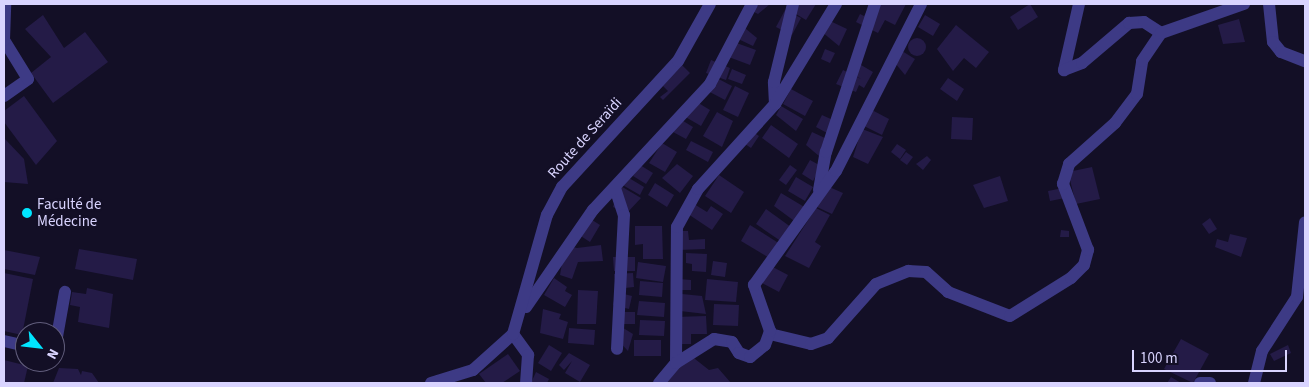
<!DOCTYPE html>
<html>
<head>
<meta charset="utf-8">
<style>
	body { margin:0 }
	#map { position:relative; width:1309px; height:387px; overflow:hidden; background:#130f26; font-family:"Source Sans 3",sans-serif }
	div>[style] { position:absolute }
	.building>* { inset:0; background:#241b47 }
	.round { border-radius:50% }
	.minor>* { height:12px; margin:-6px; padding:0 6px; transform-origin:6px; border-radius:6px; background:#3d3a85 }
	.dots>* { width:14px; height:14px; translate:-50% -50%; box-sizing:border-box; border:2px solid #130f26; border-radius:50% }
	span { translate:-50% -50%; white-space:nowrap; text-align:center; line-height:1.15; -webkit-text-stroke:4.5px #130f26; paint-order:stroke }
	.street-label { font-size:15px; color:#d9d4ff }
	.poi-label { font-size:15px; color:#d9d4ff }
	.left { translate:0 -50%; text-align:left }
	.frame { position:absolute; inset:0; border:5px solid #d9d4ff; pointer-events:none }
	.north { position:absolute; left:15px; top:322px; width:50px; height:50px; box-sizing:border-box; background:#130f26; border:1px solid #625e7d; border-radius:50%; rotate:119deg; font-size:14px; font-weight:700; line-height:20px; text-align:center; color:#d9d4ff }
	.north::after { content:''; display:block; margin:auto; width:18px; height:22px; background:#00e5ff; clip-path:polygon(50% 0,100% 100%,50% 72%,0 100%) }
	.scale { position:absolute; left:1132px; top:350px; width:155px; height:22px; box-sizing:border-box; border:2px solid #d9d4ff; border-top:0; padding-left:6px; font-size:15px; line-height:18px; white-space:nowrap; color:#d9d4ff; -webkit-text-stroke:4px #130f26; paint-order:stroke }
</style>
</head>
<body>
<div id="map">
	<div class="building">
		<div style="clip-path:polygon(746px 4px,770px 4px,758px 14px,744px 7px)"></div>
		<div style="clip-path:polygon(788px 4px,816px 4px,806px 20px,786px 8px)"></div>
		<div style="clip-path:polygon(866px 4px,906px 4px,895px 25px,885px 20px,878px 33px,856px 22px,860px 14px,864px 16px,870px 6px)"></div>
		<div style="clip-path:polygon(1030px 4px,1038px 17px,1018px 30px,1010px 17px)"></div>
		<div style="clip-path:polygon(785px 10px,801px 18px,792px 35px,776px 27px)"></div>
		<div style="clip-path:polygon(43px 15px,64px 48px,85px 32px,108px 62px,53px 103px,31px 73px,51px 57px,25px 29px)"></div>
		<div style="clip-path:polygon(925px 15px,940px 24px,933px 36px,918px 27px)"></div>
		<div style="clip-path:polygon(1239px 19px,1245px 42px,1223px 44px,1218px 25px)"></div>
		<div style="clip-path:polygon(828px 20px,847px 29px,839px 46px,822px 32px)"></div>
		<div style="clip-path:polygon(740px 24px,757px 38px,753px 46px,734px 37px)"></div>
		<div style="clip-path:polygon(956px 25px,989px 52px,976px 68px,964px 58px,953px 71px,937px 49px)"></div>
		<div class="round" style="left:908px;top:38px;width:18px;height:18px"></div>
		<div style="clip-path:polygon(731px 41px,756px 50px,750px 65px,726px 56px)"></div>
		<div style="clip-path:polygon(825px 49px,835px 53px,830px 63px,821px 59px)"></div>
		<div style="clip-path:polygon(902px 51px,915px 59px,905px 75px,895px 63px)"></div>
		<div style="clip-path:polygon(711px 60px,730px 68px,726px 80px,706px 73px)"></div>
		<div style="clip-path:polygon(856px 62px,873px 72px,864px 88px,859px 85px,856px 92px,836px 84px,843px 70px,861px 79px,850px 72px)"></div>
		<div style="clip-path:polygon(681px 64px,690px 73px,663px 100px,660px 97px,668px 91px,661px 84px)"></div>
		<div style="clip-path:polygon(732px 69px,746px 75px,742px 84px,728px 79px)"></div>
		<div style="clip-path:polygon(711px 75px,732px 86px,725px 100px,704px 89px)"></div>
		<div style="clip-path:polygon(948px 78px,964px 89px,957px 101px,940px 89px)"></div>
		<div style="clip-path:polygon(735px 86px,749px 93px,738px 117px,723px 110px)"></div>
		<div style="clip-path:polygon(791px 89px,813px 101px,805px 116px,783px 104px)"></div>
		<div style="clip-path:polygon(24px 96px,57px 141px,36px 165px,4px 122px,4px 111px)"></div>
		<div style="clip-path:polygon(692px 99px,710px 110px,701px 126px,682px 115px)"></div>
		<div style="clip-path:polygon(781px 106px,803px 119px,796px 131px,776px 115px)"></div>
		<div style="clip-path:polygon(872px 110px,889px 119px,882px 135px,864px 126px)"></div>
		<div style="clip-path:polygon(717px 112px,733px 121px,722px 147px,703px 136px)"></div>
		<div style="clip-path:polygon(822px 115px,833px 120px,827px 133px,816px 127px)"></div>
		<div style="clip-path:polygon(952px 117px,973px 118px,972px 140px,951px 139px)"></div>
		<div style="clip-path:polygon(680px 119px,693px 127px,686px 139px,673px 132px)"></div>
		<div style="clip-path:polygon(771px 125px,798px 144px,789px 158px,762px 138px)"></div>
		<div style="clip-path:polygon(862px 129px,883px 137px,868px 164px,853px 157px)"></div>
		<div style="clip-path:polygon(753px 132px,759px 136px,751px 148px,745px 144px)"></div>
		<div style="clip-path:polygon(812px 132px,827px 139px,819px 156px,806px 145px)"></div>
		<div style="clip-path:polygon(4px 138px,24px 159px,28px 184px,4px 182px)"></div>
		<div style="clip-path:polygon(691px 141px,713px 152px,708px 162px,686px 150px)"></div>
		<div style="clip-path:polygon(662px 143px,677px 152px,665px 172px,649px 163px)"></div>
		<div style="clip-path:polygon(897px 144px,906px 150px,900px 159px,891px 152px)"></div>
		<div style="clip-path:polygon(906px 152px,913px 157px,907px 165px,900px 160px)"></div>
		<div style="clip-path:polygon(927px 156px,931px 160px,923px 170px,916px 164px)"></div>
		<div style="clip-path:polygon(810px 160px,821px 166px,813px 181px,802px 174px)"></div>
		<div style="clip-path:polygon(677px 164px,693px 176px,680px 193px,662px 178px)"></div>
		<div style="clip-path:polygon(640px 165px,653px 173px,646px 184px,633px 176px)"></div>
		<div style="clip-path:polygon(790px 165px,797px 170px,786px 185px,779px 180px)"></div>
		<div style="clip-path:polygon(1092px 167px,1100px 199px,1076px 204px,1068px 172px)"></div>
		<div style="clip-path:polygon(624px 175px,644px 187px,640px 195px,619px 183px)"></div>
		<div style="clip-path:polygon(719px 175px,744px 192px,731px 213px,705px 196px)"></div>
		<div style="clip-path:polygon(1000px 176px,1008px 201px,984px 208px,973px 185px)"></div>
		<div style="clip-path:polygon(796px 177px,813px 187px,805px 201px,788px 191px)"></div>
		<div style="clip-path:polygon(655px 183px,674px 195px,667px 207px,648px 195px)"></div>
		<div style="clip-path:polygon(619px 185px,641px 198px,626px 214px,613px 207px)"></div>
		<div style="clip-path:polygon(827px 186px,843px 193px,832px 214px,817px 207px)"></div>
		<div style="clip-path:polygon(1063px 188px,1065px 198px,1050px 201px,1048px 191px)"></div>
		<div style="clip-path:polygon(781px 193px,806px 208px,797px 223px,774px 206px)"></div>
		<div style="clip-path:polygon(694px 204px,707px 212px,711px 206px,723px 214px,712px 230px,688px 214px)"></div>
		<div style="clip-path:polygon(816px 208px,830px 215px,815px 242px,821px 246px,809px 268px,785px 256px)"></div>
		<div style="clip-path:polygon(766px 209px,795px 230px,785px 244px,756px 224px)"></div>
		<div style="clip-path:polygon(586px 216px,600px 225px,590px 242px,576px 233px)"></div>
		<div style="clip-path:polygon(1210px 218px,1217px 229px,1209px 234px,1202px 224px)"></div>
		<div style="clip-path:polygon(750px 225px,780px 244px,771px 259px,741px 241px)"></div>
		<div style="clip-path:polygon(635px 226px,662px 226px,663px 259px,643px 259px,643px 244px,635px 245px)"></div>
		<div style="clip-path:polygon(1061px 230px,1069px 231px,1069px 237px,1060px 237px)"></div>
		<div style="clip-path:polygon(677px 231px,688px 231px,689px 240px,705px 239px,705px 249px,678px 250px)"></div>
		<div style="clip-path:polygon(1230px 234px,1247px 238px,1241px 257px,1215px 247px,1217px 239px,1228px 242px)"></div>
		<div style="clip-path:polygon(565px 245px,577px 248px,601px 245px,603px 261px,578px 262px,572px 279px,560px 275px)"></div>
		<div style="clip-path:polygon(79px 249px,137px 259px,133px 280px,75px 269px)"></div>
		<div style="clip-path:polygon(4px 250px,40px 257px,35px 275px,4px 269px)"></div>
		<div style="clip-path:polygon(686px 253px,707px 254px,706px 272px,692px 271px,692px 264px,686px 263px)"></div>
		<div style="clip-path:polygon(613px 257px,635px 257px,635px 271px,614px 271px)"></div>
		<div style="clip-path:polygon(713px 261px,727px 263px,725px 277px,711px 275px)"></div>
		<div style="clip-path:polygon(638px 262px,666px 266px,663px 282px,636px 278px)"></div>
		<div style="clip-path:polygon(769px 265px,788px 275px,779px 292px,760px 282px)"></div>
		<div style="clip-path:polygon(4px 273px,33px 279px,22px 335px,4px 331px)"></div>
		<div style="clip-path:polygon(633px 273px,634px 287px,616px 289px,614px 274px)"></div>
		<div style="clip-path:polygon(554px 278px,567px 287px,565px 291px,572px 295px,565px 307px,544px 295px)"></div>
		<div style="clip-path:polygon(679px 279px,691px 280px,691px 290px,679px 290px)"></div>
		<div style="clip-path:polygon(707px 279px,738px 282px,736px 302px,705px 300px)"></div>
		<div style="clip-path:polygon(640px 281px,663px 283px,662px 297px,639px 295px)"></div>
		<div style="clip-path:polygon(87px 288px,113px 294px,109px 328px,78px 322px,80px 307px,70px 305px,72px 292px,86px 294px)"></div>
		<div style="clip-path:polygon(578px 290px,598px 291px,596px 324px,577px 324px)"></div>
		<div style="clip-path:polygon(616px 292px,632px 296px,629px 309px,613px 305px)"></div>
		<div style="clip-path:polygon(682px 294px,702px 296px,706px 314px,680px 311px)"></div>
		<div style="clip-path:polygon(639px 301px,665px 303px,664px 317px,637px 315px)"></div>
		<div style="clip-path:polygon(714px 304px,739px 305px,738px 326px,713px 325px)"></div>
		<div style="clip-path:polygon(543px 309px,561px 314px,559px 319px,568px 322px,563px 339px,540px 333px)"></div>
		<div style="clip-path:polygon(614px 312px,635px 312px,635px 324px,614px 324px)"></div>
		<div style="clip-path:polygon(706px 316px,707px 334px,691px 334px,691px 344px,676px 344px,675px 317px)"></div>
		<div style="clip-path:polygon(640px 320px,665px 321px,664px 336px,639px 335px)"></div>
		<div style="clip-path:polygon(620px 326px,633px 334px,628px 351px,614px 336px)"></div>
		<div style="clip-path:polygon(569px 328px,595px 330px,594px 345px,568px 343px)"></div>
		<div style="clip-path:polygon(1181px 339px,1209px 354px,1193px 383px,1164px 369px)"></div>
		<div style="clip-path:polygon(634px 340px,661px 340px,661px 356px,634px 356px)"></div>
		<div style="clip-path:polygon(549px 345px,562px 353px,551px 371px,538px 363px)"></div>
		<div style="clip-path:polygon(1288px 345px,1291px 353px,1274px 361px,1270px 354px)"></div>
		<div style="clip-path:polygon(569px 353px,590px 365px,580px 382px,565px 373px,572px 361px,564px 370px,559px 365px)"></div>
		<div style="clip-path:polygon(508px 354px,520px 371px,502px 383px,486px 383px,479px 374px)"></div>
		<div style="clip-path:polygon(690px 355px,709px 370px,718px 368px,731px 383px,666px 383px)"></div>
		<div style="clip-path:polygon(4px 360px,28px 366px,24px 383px,4px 383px)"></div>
		<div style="clip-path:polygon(59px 368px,78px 369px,81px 375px,82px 371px,92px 373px,99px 383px,53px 383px)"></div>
		<div style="clip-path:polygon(536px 372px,549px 379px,547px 383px,531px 383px)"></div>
		<div style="clip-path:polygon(1171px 377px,1181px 383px,1167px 383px)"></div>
	</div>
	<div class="minor">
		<div style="left:1079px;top:4px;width:68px;rotate:102.8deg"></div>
		<div style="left:1064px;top:70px;width:19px;rotate:-21deg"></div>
		<div style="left:1082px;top:63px;width:62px;rotate:-40.4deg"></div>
		<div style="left:1129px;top:23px;width:15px;rotate:-4deg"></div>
		<div style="left:1144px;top:22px;width:20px;rotate:33deg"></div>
		<div style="left:1269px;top:4px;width:38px;rotate:84deg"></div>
		<div style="left:1273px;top:42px;width:13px;rotate:51deg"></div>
		<div style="left:1281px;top:52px;width:26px;rotate:21deg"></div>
		<div style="left:4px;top:96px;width:29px;rotate:-35deg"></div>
		<div style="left:28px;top:79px;width:46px;rotate:-121.6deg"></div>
		<div style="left:4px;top:40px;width:36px;rotate:-88deg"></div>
		<div style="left:775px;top:104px;width:22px;rotate:-93deg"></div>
		<div style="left:774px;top:82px;width:80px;rotate:-76.3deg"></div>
		<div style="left:615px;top:188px;width:28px;rotate:72deg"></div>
		<div style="left:624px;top:215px;width:134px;rotate:93deg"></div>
		<div style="left:819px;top:190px;width:39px;rotate:-80deg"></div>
		<div style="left:826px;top:152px;width:156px;rotate:-71.7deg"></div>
		<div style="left:526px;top:307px;width:118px;rotate:-55.4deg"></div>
		<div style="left:593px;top:210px;width:172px;rotate:-47.1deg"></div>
		<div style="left:710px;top:84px;width:90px;rotate:-62.3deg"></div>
		<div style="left:513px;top:334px;width:26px;rotate:54deg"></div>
		<div style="left:528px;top:355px;width:28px;rotate:94deg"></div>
		<div style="left:770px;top:334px;width:42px;rotate:13.7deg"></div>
		<div style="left:811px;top:344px;width:18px;rotate:-19deg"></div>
		<div style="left:828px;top:338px;width:72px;rotate:-48.4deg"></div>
		<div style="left:876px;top:284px;width:35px;rotate:-22deg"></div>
		<div style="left:908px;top:271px;width:18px;rotate:3deg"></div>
		<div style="left:926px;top:272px;width:30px;rotate:42deg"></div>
		<div style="left:948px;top:292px;width:66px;rotate:21.2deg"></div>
		<div style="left:1010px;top:316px;width:72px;rotate:-31.9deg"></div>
		<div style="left:1071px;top:278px;width:18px;rotate:-45deg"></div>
		<div style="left:1084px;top:265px;width:16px;rotate:-75deg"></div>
		<div style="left:1088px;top:250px;width:71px;rotate:-110.7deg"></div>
		<div style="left:1063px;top:184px;width:21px;rotate:-73deg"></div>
		<div style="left:1069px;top:164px;width:62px;rotate:-41.7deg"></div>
		<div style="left:1115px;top:123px;width:36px;rotate:-53deg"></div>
		<div style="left:1137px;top:94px;width:33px;rotate:-81deg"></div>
		<div style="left:1142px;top:61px;width:34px;rotate:-56deg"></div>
		<div style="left:1161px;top:33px;width:88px;rotate:-19.3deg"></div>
		<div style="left:4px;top:341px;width:22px;rotate:13deg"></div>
		<div style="left:55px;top:348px;width:57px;rotate:-79.9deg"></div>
		<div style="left:676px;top:363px;width:136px;rotate:-89.6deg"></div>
		<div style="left:677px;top:227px;width:43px;rotate:-61.1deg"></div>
		<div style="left:698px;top:189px;width:115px;rotate:-47.8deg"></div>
		<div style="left:775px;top:104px;width:117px;rotate:-58.6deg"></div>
		<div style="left:431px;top:383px;width:44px;rotate:-17.2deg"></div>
		<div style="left:473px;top:370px;width:54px;rotate:-42deg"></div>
		<div style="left:513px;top:334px;width:124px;rotate:-74.1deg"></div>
		<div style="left:547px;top:215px;width:32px;rotate:-62deg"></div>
		<div style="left:562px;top:187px;width:171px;rotate:-47.4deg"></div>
		<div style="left:678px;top:61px;width:65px;rotate:-60.7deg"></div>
		<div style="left:659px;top:383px;width:26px;rotate:-50deg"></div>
		<div style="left:676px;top:363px;width:45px;rotate:-32.3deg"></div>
		<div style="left:714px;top:339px;width:18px;rotate:9deg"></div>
		<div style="left:732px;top:342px;width:13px;rotate:58deg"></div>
		<div style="left:739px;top:353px;width:12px;rotate:20deg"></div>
		<div style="left:750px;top:357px;width:19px;rotate:-39deg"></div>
		<div style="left:765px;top:345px;width:15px;rotate:-70deg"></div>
		<div style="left:770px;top:331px;width:49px;rotate:-109.2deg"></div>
		<div style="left:754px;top:285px;width:140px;rotate:-54.3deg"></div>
		<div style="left:836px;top:171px;width:187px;rotate:-63deg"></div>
		<div style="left:1200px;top:383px;width:10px"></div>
		<div style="left:1254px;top:383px;width:33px;rotate:-76deg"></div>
		<div style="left:1262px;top:351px;width:64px;rotate:-57.1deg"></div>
		<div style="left:1297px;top:297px;width:75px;rotate:-83.9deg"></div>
	</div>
	<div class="dots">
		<div style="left:27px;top:213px;background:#00e5ff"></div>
	</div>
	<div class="street-label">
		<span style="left:585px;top:138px;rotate:-48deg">Route de Seraïdi</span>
	</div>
	<div class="poi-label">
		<span class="left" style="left:37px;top:213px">Faculté de<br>Médecine</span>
	</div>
	<div class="frame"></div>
	<div class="north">N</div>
	<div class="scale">100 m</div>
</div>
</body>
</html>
